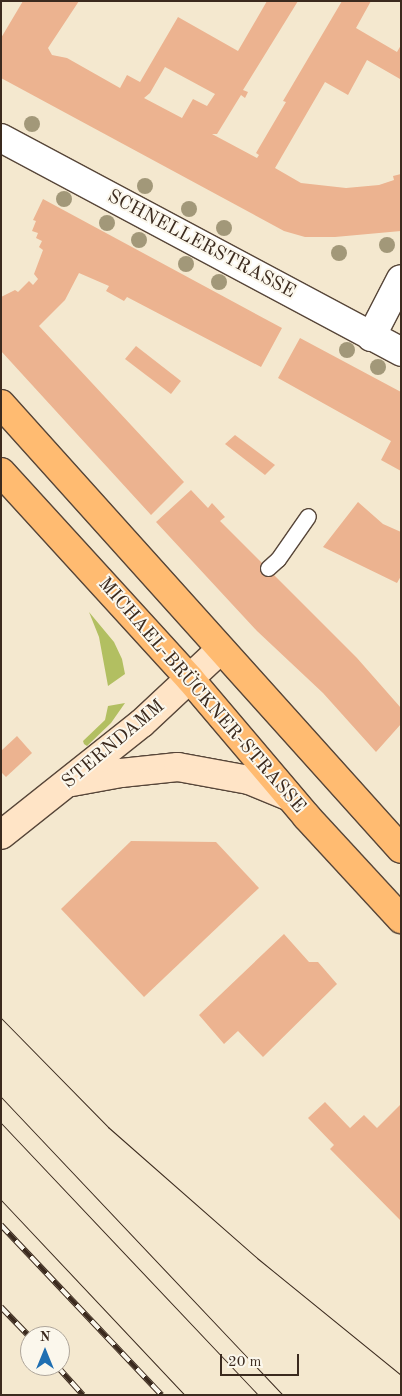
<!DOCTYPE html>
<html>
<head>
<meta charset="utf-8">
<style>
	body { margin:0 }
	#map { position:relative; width:402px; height:1396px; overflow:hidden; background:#f4e8cf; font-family:"Old Standard TT",serif }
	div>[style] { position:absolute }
	.green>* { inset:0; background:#b2bf61 }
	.building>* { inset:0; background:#ecb390 }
	.roads { filter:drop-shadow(1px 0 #574639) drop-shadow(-1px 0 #574639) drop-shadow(0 1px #574639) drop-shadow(0 -1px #574639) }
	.service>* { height:15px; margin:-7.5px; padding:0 7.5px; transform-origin:7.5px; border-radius:7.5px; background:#fff }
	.minor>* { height:28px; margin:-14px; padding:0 14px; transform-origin:14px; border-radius:14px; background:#fff }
	.tertiary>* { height:28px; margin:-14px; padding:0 14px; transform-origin:14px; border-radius:14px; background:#fff }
	.secondary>* { height:28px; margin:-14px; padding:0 14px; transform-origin:14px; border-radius:14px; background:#ffe4c6 }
	.primary>* { height:28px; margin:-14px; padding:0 14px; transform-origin:14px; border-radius:14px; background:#ffbb71 }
	.tram>* { height:1px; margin:-0.5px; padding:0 0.5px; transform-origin:0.5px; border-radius:0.5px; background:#3b2a1e }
	.rail>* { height:5.5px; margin-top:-2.75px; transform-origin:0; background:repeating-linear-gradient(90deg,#fbf7ec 0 11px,#3b2a1e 0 22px); box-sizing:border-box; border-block:1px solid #3b2a1e }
	.trees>* { width:16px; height:16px; margin:-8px; border-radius:50%; background:#a29879 }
	span { translate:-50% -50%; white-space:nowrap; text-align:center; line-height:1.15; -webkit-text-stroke:4px #fbf7ec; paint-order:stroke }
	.street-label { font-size:19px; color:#3b2a1e }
	.frame { position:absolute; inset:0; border:2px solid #3b2a1e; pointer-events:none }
	.north { position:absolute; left:20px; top:1326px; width:50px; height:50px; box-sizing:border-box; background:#fbf7ec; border:1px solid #aea59a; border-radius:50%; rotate:0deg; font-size:14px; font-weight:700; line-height:20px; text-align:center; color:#3b2a1e }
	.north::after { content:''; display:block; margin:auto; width:18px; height:22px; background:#1f6fb2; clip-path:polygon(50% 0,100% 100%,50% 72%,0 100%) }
	.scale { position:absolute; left:220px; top:1354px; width:79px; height:22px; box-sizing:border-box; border:2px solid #3b2a1e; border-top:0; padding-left:6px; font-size:15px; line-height:18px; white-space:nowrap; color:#3b2a1e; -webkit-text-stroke:4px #fbf7ec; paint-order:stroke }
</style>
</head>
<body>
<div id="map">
	<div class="green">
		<div style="clip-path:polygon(89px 612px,114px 642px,122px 659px,125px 674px,108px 686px,99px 637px)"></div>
		<div style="clip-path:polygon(125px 703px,111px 723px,87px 746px,84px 744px,83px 741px,105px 720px,108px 706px)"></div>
	</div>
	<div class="building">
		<div style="clip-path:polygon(evenodd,23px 1px,79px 1px,48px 48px,52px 55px,67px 58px,120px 88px,127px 75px,140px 82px,178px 17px,238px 51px,267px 1px,298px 1px,243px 90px,248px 92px,245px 98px,241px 95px,217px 134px,212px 134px,257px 158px,259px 155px,256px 153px,286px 102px,283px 101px,342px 1px,371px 1px,356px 28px,397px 52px,401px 45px,400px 79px,367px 60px,348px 95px,325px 82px,275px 168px,301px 183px,346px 188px,379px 185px,394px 180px,393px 176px,401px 174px,401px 231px,335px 237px,305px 237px,284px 231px,1px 78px,1px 38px,23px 1px,165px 67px,215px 94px,207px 106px,193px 99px,182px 118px,144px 98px,150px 93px,165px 67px)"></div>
		<div style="clip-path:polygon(43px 199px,282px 328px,261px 367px,127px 297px,124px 301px,106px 291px,109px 286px,79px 273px,65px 300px,39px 326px,184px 482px,151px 515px,1px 351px,1px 297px,15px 290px,18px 292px,29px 281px,33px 285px,38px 279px,34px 274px,43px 250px,39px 247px,42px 241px,36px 238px,38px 233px,32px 231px,36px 221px,33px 220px)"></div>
		<div style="clip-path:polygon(300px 338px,401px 392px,401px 471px,381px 460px,391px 441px,278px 378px)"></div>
		<div style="clip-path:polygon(136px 346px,181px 381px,171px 394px,125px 359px)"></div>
		<div style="clip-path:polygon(235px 435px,275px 465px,265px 475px,225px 444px)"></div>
		<div style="clip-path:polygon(191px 490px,208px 508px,212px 503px,225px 517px,220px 521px,357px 658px,401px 708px,401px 724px,376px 752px,323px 693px,257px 631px,156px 522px)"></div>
		<div style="clip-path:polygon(358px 502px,383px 524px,401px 532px,401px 576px,397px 583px,323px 547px)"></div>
		<div style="clip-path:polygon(17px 736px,32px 753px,6px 777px,1px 772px,1px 751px)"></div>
		<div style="clip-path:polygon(131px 841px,216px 842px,259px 888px,144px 997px,61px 909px)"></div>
		<div style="clip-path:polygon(284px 934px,309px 962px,318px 962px,337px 984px,263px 1057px,238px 1031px,224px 1044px,199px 1015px)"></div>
		<div style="clip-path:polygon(325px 1102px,350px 1128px,364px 1115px,377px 1128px,401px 1104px,401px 1221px,330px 1149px,334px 1145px,308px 1118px)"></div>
	</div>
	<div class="roads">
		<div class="service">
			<div style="left:268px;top:568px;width:13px;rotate:-42deg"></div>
			<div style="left:278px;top:559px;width:52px;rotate:-55.1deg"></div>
		</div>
		<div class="minor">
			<div style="left:371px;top:337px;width:65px;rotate:-62.7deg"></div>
		</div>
		<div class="tertiary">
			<div style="left:1px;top:138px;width:454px;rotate:28.1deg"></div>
		</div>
		<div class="secondary">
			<div style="left:72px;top:782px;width:50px;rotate:-10.4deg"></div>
			<div style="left:121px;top:773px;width:57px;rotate:-6deg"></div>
			<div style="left:178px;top:767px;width:72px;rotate:10.4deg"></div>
			<div style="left:249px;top:780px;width:42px;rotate:22.3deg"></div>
			<div style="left:1px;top:835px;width:180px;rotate:-38.5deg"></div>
			<div style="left:142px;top:723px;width:108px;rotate:-43.1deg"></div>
		</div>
		<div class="primary">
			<div style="left:1px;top:404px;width:598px;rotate:48.05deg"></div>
			<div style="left:1px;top:472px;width:280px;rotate:47.6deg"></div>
			<div style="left:190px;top:679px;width:181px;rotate:49.7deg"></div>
			<div style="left:307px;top:817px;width:139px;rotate:47.3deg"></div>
		</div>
	</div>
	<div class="tram">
		<div style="left:1px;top:1018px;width:153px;rotate:45.5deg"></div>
		<div style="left:108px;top:1127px;width:198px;rotate:41.3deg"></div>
		<div style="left:257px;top:1258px;width:186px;rotate:39.1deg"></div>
		<div style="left:1px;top:1097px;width:410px;rotate:46.6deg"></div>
		<div style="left:1px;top:1123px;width:374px;rotate:46.6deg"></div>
		<div style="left:1px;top:1200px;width:268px;rotate:46.7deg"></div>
	</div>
	<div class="rail">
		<div style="left:1px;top:1225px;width:234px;rotate:46.6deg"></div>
		<div style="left:1px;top:1307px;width:42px;rotate:46deg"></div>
		<div style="left:57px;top:1366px;width:39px;rotate:48deg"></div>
	</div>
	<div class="trees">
		<div style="left:32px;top:124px"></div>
		<div style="left:145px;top:186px"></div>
		<div style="left:64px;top:199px"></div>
		<div style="left:189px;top:209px"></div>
		<div style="left:107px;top:223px"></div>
		<div style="left:224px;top:228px"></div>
		<div style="left:139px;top:240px"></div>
		<div style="left:387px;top:245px"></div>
		<div style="left:339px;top:253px"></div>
		<div style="left:186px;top:264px"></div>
		<div style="left:219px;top:282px"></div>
		<div style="left:347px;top:350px"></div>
		<div style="left:378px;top:367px"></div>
	</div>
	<div class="street-label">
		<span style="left:201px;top:245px;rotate:28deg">SCHNELLERSTRASSE</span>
		<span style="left:201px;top:696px;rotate:49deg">MICHAEL-BRÜCKNER-STRASSE</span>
		<span style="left:114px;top:745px;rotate:-40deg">STERNDAMM</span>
	</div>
	<div class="frame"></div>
	<div class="north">N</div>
	<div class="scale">20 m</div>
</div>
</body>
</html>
